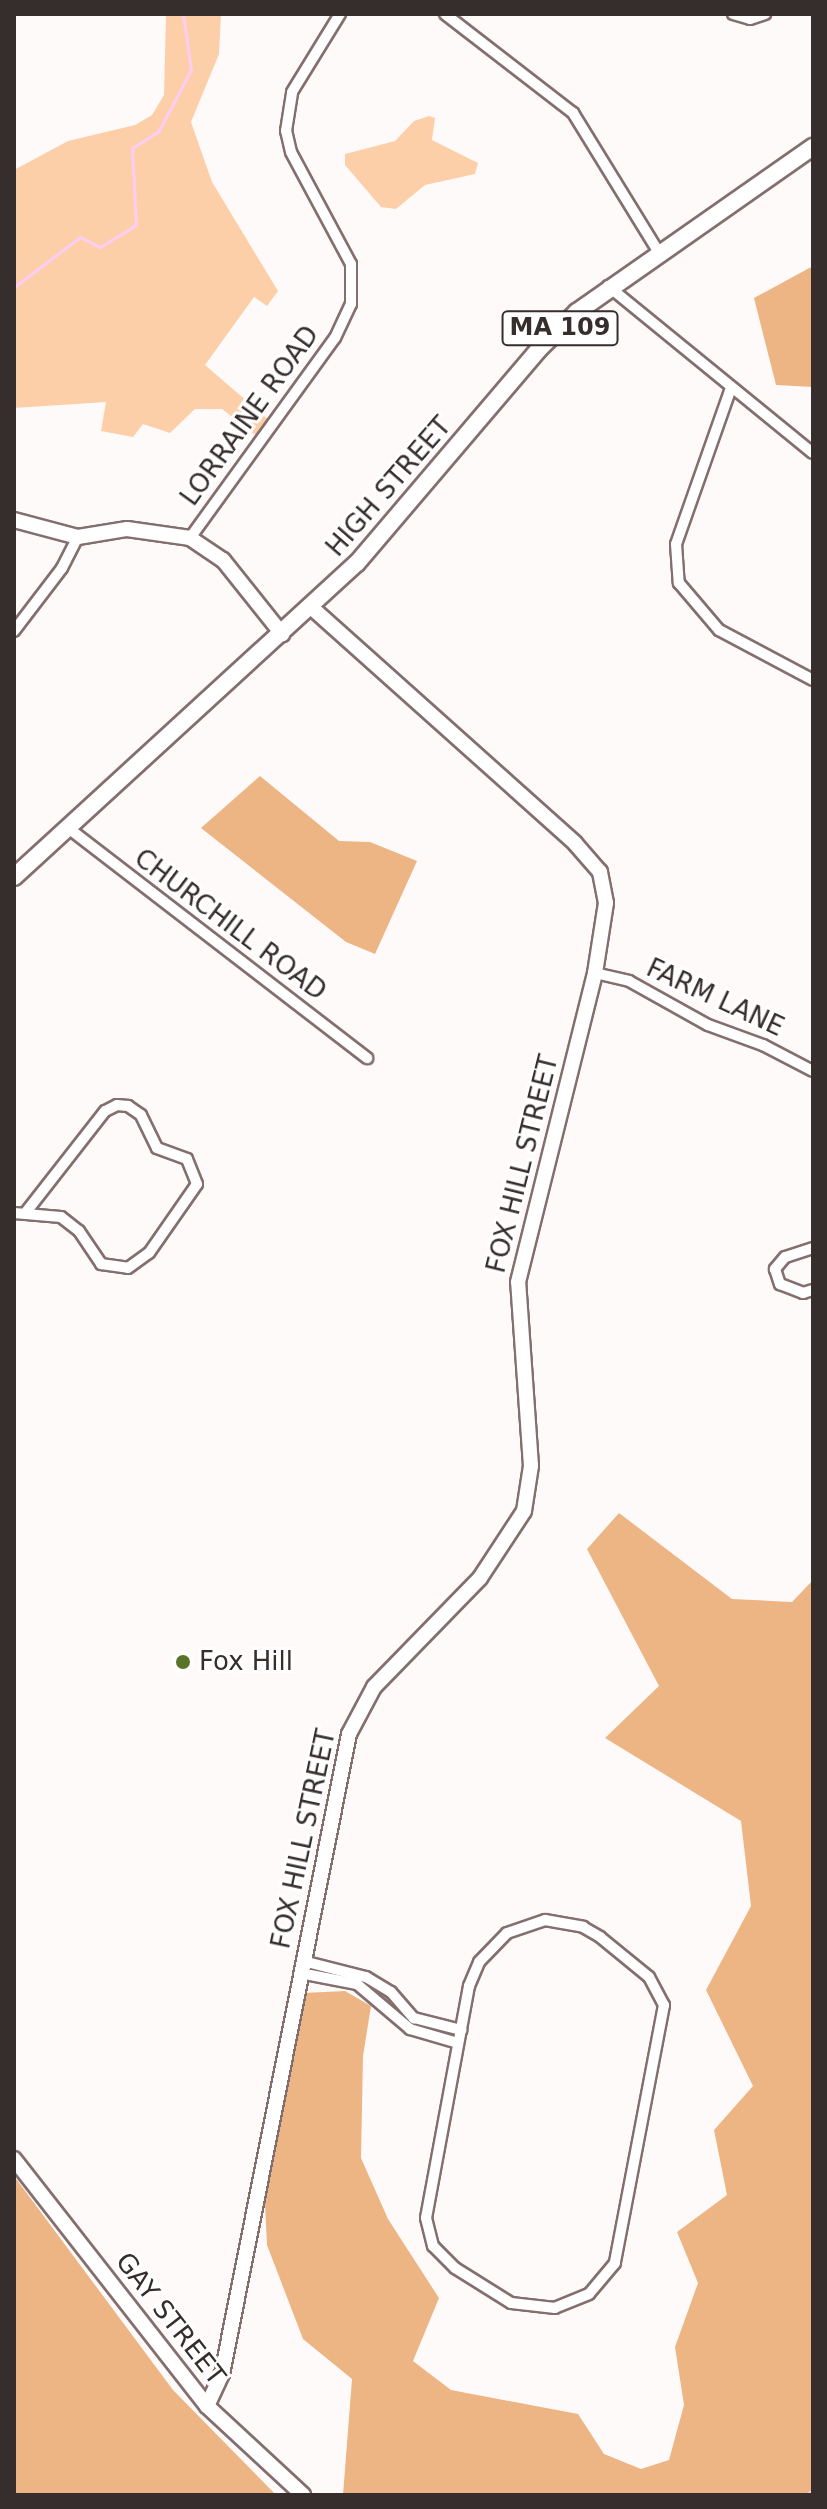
<!DOCTYPE html>
<html>
<head>
<meta charset="utf-8">
<style>
	body { margin:0 }
	#map { position:relative; width:827px; height:2509px; overflow:hidden; background:#fffafa; font-family:"DejaVu Sans",sans-serif }
	div>[style] { position:absolute }
	.green>* { inset:0; background:#fdcfa8 }
	.forest>* { inset:0; background:#edb584 }
	.stream>* { height:3px; margin:-1.5px; padding:0 1.5px; transform-origin:1.5px; border-radius:1.5px; background:#fecdf3 }
	.roads { filter:drop-shadow(2px 0 #846f6f) drop-shadow(-2px 0 #846f6f) drop-shadow(0 2px #846f6f) drop-shadow(0 -2px #846f6f) }
	.street>* { height:10px; margin:-5px; padding:0 5px; transform-origin:5px; border-radius:5px; background:#fff }
	.secondary>* { height:14px; margin:-7px; padding:0 7px; transform-origin:7px; border-radius:7px; background:#fff }
	.primary>* { height:16px; margin:-8px; padding:0 8px; transform-origin:8px; border-radius:8px; background:#fff }
	.dots>* { width:22px; height:22px; translate:-50% -50%; box-sizing:border-box; border:4px solid #fff; border-radius:50% }
	span { translate:-50% -50%; white-space:nowrap; text-align:center; line-height:1.15; -webkit-text-stroke:6px #fff; paint-order:stroke }
	.shield-label span { padding:2px 6px; background:#fff; border:2px solid; border-radius:6px; -webkit-text-stroke-width:0 }
	.shield-label { font-size:24px; color:#362d2d; font-weight:700 }
	.street-label { font-size:26px; color:#362d2d }
	.poi-label { font-size:26px; color:#362d2d }
	.left { translate:0 -50%; text-align:left }
	.frame { position:absolute; inset:0; border:16px solid #362d2d; pointer-events:none }
</style>
</head>
<body>
<div id="map">
	<div class="green">
		<div style="clip-path:polygon(166px 14px,221px 14px,219px 54px,191px 122px,212px 182px,278px 291px,267px 306px,254px 297px,205px 365px,271px 422px,258px 437px,222px 409px,195px 409px,170px 433px,143px 424px,133px 437px,101px 431px,106px 402px,14px 408px,14px 170px,68px 141px,135px 125px,152px 115px,164px 95px)"></div>
		<div style="clip-path:polygon(429px 116px,435px 118px,432px 140px,478px 163px,475px 174px,425px 185px,396px 209px,381px 207px,345px 165px,345px 154px,395px 141px,414px 121px)"></div>
	</div>
	<div class="forest">
		<div style="clip-path:polygon(813px 266px,813px 387px,776px 385px,754px 298px)"></div>
		<div style="clip-path:polygon(260px 776px,339px 841px,370px 842px,417px 861px,375px 954px,346px 942px,201px 828px)"></div>
		<div style="clip-path:polygon(619px 1513px,732px 1599px,792px 1602px,813px 1580px,813px 2495px,343px 2495px,352px 2379px,303px 2339px,267px 2245px,264px 2184px,303px 1993px,345px 1991px,371px 2006px,363px 2056px,361px 2158px,388px 2219px,439px 2298px,413px 2361px,451px 2390px,578px 2414px,604px 2454px,641px 2469px,669px 2460px,684px 2405px,675px 2347px,698px 2283px,677px 2232px,727px 2195px,714px 2130px,753px 2086px,706px 1990px,751px 1906px,741px 1821px,605px 1738px,659px 1686px,587px 1549px)"></div>
		<div style="clip-path:polygon(14px 2176px,173px 2390px,276px 2495px,14px 2495px)"></div>
	</div>
	<div class="stream">
		<div style="left:14px;top:287px;width:83px;rotate:-37.1deg"></div>
		<div style="left:80px;top:237px;width:22px;rotate:27deg"></div>
		<div style="left:100px;top:247px;width:42px;rotate:-31.4deg"></div>
		<div style="left:136px;top:225px;width:77px;rotate:-93deg"></div>
		<div style="left:132px;top:148px;width:31px;rotate:-32deg"></div>
		<div style="left:158px;top:132px;width:70px;rotate:-62deg"></div>
		<div style="left:191px;top:70px;width:57px;rotate:-98.1deg"></div>
		<div style="left:806px;top:2495px;width:9px;rotate:-36deg"></div>
	</div>
	<div class="roads">
		<div class="street">
			<div style="left:445px;top:14px;width:162px;rotate:37.7deg"></div>
			<div style="left:573px;top:113px;width:162px;rotate:58.4deg"></div>
			<div style="left:733px;top:14px;width:18px;rotate:16deg"></div>
			<div style="left:750px;top:19px;width:16px;rotate:-18deg"></div>
			<div style="left:608px;top:286px;width:264px;rotate:39.2deg"></div>
			<div style="left:731px;top:388px;width:165px;rotate:109.4deg"></div>
			<div style="left:676px;top:544px;width:39px;rotate:86deg"></div>
			<div style="left:679px;top:583px;width:62px;rotate:49.6deg"></div>
			<div style="left:719px;top:630px;width:106px;rotate:28deg"></div>
			<div style="left:190px;top:538px;width:247px;rotate:-54.1deg"></div>
			<div style="left:335px;top:338px;width:38px;rotate:-65deg"></div>
			<div style="left:351px;top:304px;width:40px;rotate:-90deg"></div>
			<div style="left:351px;top:264px;width:127px;rotate:-118.2deg"></div>
			<div style="left:291px;top:152px;width:22px;rotate:-103deg"></div>
			<div style="left:286px;top:131px;width:39px;rotate:-81deg"></div>
			<div style="left:292px;top:92px;width:92px;rotate:-58.4deg"></div>
			<div style="left:14px;top:631px;width:79px;rotate:-52.7deg"></div>
			<div style="left:62px;top:568px;width:35px;rotate:-63deg"></div>
			<div style="left:67px;top:827px;width:379px;rotate:37.6deg"></div>
			<div style="left:595px;top:973px;width:35px;rotate:13deg"></div>
			<div style="left:629px;top:981px;width:90px;rotate:29.1deg"></div>
			<div style="left:708px;top:1025px;width:59px;rotate:20deg"></div>
			<div style="left:763px;top:1045px;width:56px;rotate:27.5deg"></div>
			<div style="left:14px;top:1213px;width:47px;rotate:4.9deg"></div>
			<div style="left:61px;top:1217px;width:23px;rotate:38deg"></div>
			<div style="left:79px;top:1231px;width:40px;rotate:56deg"></div>
			<div style="left:101px;top:1264px;width:27px;rotate:8deg"></div>
			<div style="left:128px;top:1268px;width:26px;rotate:-36deg"></div>
			<div style="left:149px;top:1253px;width:84px;rotate:-55.2deg"></div>
			<div style="left:197px;top:1184px;width:27px;rotate:-112deg"></div>
			<div style="left:187px;top:1159px;width:32px;rotate:-160deg"></div>
			<div style="left:157px;top:1148px;width:37px;rotate:-116deg"></div>
			<div style="left:141px;top:1115px;width:16px;rotate:-145deg"></div>
			<div style="left:128px;top:1106px;width:11px;rotate:-175deg"></div>
			<div style="left:117px;top:1105px;width:13px;rotate:153deg"></div>
			<div style="left:105px;top:1111px;width:128px;rotate:128deg"></div>
			<div style="left:813px;top:1248px;width:29px;rotate:162deg"></div>
			<div style="left:785px;top:1257px;width:16px;rotate:130deg"></div>
			<div style="left:775px;top:1269px;width:16px;rotate:72deg"></div>
			<div style="left:780px;top:1284px;width:25px;rotate:21deg"></div>
			<div style="left:803px;top:1293px;width:10px;rotate:-17deg"></div>
			<div style="left:545px;top:1920px;width:39px;rotate:10deg"></div>
			<div style="left:583px;top:1927px;width:20px;rotate:30deg"></div>
			<div style="left:600px;top:1937px;width:63px;rotate:39.2deg"></div>
			<div style="left:649px;top:1977px;width:32px;rotate:62deg"></div>
			<div style="left:664px;top:2005px;width:263px;rotate:100.8deg"></div>
			<div style="left:615px;top:2263px;width:40px;rotate:130deg"></div>
			<div style="left:589px;top:2294px;width:37px;rotate:158deg"></div>
			<div style="left:555px;top:2308px;width:44px;rotate:-173.5deg"></div>
			<div style="left:511px;top:2303px;width:66px;rotate:-148deg"></div>
			<div style="left:455px;top:2268px;width:31px;rotate:-135deg"></div>
			<div style="left:433px;top:2246px;width:29px;rotate:-104deg"></div>
			<div style="left:426px;top:2218px;width:236px;rotate:-79.5deg"></div>
			<div style="left:469px;top:1986px;width:26px;rotate:-67deg"></div>
			<div style="left:479px;top:1962px;width:40px;rotate:-46deg"></div>
			<div style="left:507px;top:1933px;width:40px;rotate:-18.9deg"></div>
			<div style="left:303px;top:1961px;width:65px;rotate:14.3deg"></div>
			<div style="left:366px;top:1977px;width:29px;rotate:31deg"></div>
			<div style="left:391px;top:1992px;width:35px;rotate:49deg"></div>
			<div style="left:414px;top:2018px;width:49px;rotate:14.3deg"></div>
			<div style="left:300px;top:1973px;width:58px;rotate:10.9deg"></div>
			<div style="left:357px;top:1984px;width:70px;rotate:40.3deg"></div>
			<div style="left:410px;top:2029px;width:50px;rotate:16.3deg"></div>
		</div>
		<div class="secondary">
			<div style="left:14px;top:520px;width:66px;rotate:14.9deg"></div>
			<div style="left:78px;top:537px;width:50px;rotate:-9.3deg"></div>
			<div style="left:127px;top:529px;width:64px;rotate:8.1deg"></div>
			<div style="left:190px;top:538px;width:40px;rotate:34deg"></div>
			<div style="left:223px;top:560px;width:95px;rotate:51.4deg"></div>
			<div style="left:14px;top:2159px;width:313px;rotate:52deg"></div>
			<div style="left:207px;top:2406px;width:131px;rotate:42.8deg"></div>
			<div style="left:207px;top:2406px;width:35px;rotate:-65deg"></div>
			<div style="left:222px;top:2374px;width:652px;rotate:-78.78deg"></div>
			<div style="left:349px;top:1734px;width:53px;rotate:-62deg"></div>
			<div style="left:374px;top:1687px;width:152px;rotate:-45.8deg"></div>
			<div style="left:480px;top:1578px;width:80px;rotate:-56.7deg"></div>
			<div style="left:524px;top:1511px;width:46px;rotate:-81.2deg"></div>
			<div style="left:531px;top:1466px;width:184px;rotate:-94deg"></div>
			<div style="left:518px;top:1282px;width:318px;rotate:-76deg"></div>
			<div style="left:595px;top:973px;width:71px;rotate:-81.1deg"></div>
			<div style="left:606px;top:903px;width:32px;rotate:-101deg"></div>
			<div style="left:600px;top:872px;width:38px;rotate:-131deg"></div>
			<div style="left:575px;top:843px;width:353px;rotate:-138.2deg"></div>
		</div>
		<div class="primary">
			<div style="left:14px;top:877px;width:465px;rotate:-42.5deg"></div>
			<div style="left:357px;top:563px;width:280px;rotate:-49.6deg"></div>
			<div style="left:538px;top:350px;width:54px;rotate:-44.3deg"></div>
			<div style="left:577px;top:312px;width:288px;rotate:-35deg"></div>
		</div>
	</div>
	<div class="dots">
		<div style="left:183px;top:1662px;background:#587429"></div>
	</div>
	<div class="shield-label">
		<span style="left:560px;top:328px">MA 109</span>
	</div>
	<div class="street-label">
		<span style="left:250px;top:416px;rotate:-54deg">LORRAINE ROAD</span>
		<span style="left:389px;top:487px;rotate:-49deg">HIGH STREET</span>
		<span style="left:230px;top:925px;rotate:37deg">CHURCHILL ROAD</span>
		<span style="left:715px;top:998px;rotate:25deg">FARM LANE</span>
		<span style="left:523px;top:1164px;rotate:-76deg">FOX HILL STREET</span>
		<span style="left:304px;top:1839px;rotate:-78deg">FOX HILL STREET</span>
		<span style="left:170px;top:2319px;rotate:52deg">GAY STREET</span>
	</div>
	<div class="poi-label">
		<span class="left" style="left:199px;top:1662px">Fox Hill</span>
	</div>
	<div class="frame"></div>
</div>
</body>
</html>
